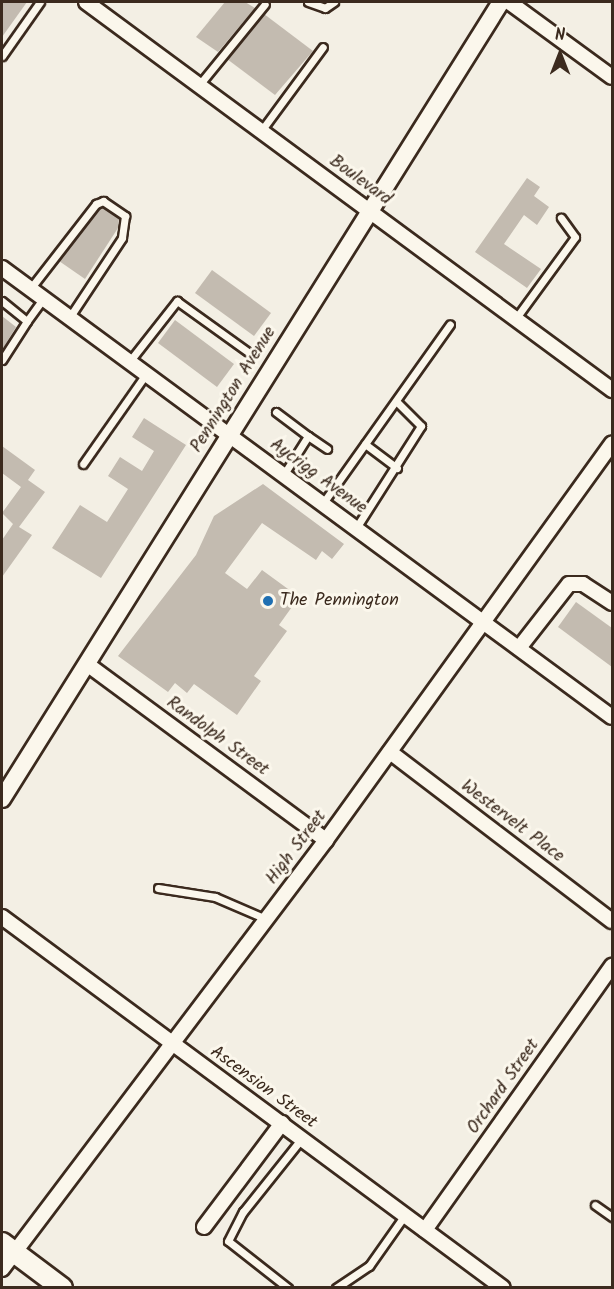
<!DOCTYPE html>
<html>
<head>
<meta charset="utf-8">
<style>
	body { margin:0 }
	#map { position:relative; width:614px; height:1289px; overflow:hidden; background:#f3efe4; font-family:Kalam,sans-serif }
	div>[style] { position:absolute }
	.building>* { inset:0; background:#c3bbb0 }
	.roads { filter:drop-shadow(2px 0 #3b2a1e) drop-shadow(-2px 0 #3b2a1e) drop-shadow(0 2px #3b2a1e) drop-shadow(0 -2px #3b2a1e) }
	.service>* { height:7px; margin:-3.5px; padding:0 3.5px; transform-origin:3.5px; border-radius:3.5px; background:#fbf7ec }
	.minor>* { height:14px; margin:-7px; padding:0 7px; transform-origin:7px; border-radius:7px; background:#fbf7ec }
	.tertiary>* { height:16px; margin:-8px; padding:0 8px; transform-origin:8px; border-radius:8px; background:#fbf7ec }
	.secondary>* { height:20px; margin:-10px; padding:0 10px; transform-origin:10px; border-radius:10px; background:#fbf7ec }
	.dots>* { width:16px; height:16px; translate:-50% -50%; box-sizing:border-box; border:3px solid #fbf7ec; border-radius:50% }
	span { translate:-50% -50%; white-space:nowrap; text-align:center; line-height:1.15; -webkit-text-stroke:6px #fbf7ec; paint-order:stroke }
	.street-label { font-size:18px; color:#3b2a1e }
	.poi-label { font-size:18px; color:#3b2a1e }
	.left { translate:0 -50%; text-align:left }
	.frame { position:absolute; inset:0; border:3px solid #3b2a1e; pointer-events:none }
	.north { position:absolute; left:530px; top:24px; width:60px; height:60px; -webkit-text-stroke:4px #fbf7ec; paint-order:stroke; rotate:0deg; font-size:16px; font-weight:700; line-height:24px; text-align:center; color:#3b2a1e }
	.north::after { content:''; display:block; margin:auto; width:21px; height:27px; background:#3b2a1e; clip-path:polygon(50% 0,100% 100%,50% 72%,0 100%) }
</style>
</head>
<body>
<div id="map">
	<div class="building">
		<div style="clip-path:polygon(2px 2px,27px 2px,2px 37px)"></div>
		<div style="clip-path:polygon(225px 2px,245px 2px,255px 8px,218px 52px,196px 37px)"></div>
		<div style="clip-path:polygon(264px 14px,313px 51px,275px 95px,227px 59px)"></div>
		<div style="clip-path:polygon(527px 178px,540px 187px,534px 196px,549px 207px,537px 225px,524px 215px,504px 244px,541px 269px,527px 288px,475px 252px)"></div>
		<div style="clip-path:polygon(102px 207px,119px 218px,118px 228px,85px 279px,59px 261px)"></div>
		<div style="clip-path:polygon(212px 270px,271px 313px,254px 336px,195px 293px)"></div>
		<div style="clip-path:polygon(2px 316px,16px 327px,2px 350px)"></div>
		<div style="clip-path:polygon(175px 320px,234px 364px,217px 387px,158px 343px)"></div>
		<div style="clip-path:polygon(144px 418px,186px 445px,101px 578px,52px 548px,80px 505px,107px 522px,128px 489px,108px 476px,120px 457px,142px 471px,154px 451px,132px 437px)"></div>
		<div style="clip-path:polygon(2px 446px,35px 470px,28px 480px,45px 492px,19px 527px,32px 535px,2px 577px,2px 540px,13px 524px,2px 513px,21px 487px,2px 473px)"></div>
		<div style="clip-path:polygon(263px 484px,344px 544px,332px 559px,322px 551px,316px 560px,262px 523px,225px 573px,247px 589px,262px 570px,299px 597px,279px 625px,287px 631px,254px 676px,261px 681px,237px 715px,194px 684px,187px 693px,175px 683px,168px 692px,118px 656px,196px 555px,214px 516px)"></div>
		<div style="clip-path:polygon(576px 602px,612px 628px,612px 667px,558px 627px)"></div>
	</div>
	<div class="roads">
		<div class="service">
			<div style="left:308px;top:2px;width:18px;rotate:19deg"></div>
			<div style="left:325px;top:8px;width:11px;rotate:-34deg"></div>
			<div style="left:2px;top:56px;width:66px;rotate:-54.9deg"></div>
			<div style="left:199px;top:85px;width:104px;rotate:-50.8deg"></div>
			<div style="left:261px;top:131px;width:104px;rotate:-53.6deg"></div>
			<div style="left:30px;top:289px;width:108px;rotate:-52.2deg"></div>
			<div style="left:96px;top:204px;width:8px;rotate:-23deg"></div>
			<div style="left:103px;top:201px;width:27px;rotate:34deg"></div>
			<div style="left:125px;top:216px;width:22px;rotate:98deg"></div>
			<div style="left:122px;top:238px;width:96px;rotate:123.5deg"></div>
			<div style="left:2px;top:301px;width:32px;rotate:39deg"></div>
			<div style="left:27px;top:321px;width:27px;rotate:-54deg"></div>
			<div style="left:516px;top:318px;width:100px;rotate:-53.9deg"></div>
			<div style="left:575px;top:237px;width:24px;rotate:-126deg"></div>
			<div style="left:2px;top:360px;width:46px;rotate:-57.3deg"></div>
			<div style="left:129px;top:362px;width:78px;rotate:-51.8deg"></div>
			<div style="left:177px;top:301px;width:87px;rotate:35.7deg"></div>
			<div style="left:276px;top:412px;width:40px;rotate:37deg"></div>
			<div style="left:308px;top:436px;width:45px;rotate:122.3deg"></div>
			<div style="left:308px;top:436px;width:23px;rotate:34deg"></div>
			<div style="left:365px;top:444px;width:40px;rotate:37deg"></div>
			<div style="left:83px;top:464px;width:110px;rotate:-55deg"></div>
			<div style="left:323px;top:503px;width:219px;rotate:-54.6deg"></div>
			<div style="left:356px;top:528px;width:121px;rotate:-57.5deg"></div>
			<div style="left:421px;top:426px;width:35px;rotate:-135deg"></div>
			<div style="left:158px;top:888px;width:58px;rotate:9deg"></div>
			<div style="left:215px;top:897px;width:56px;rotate:23.3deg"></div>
			<div style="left:595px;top:1205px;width:21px;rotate:35deg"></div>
			<div style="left:288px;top:1288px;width:76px;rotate:-141.9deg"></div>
			<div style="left:228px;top:1241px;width:33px;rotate:-63deg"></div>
			<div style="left:243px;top:1212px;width:95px;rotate:-51.4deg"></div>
			<div style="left:336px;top:1288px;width:40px;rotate:-34deg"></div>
			<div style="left:369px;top:1266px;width:62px;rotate:-54.8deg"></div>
		</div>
		<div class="minor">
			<div style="left:86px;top:2px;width:654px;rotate:36.41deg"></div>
			<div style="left:509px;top:2px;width:127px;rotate:36.1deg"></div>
			<div style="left:2px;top:268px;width:757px;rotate:36.36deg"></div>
			<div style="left:519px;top:648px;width:81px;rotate:-52deg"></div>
			<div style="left:569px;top:584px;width:14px"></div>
			<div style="left:583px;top:584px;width:35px;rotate:33deg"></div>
			<div style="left:87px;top:664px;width:297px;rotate:36.4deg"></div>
			<div style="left:390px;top:752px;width:279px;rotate:37.3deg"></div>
			<div style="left:2px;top:917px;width:623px;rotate:36.52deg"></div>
			<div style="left:204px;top:1227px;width:130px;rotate:-53.1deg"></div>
			<div style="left:425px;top:1230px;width:324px;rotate:-54.7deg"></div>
			<div style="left:2px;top:1269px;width:538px;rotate:-52.94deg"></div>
			<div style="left:326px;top:840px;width:489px;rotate:-54.2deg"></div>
		</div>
		<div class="tertiary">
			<div style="left:2px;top:799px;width:940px;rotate:-57.95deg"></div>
		</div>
		<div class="secondary">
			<div style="left:2px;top:1243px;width:75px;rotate:36.9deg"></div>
		</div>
	</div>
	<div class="dots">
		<div style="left:268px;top:601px;background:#1f6fb2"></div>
	</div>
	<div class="street-label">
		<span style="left:360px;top:181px;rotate:36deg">Boulevard</span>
		<span style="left:234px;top:390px;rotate:-58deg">Pennington Avenue</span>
		<span style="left:318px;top:477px;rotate:36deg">Aycrigg Avenue</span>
		<span style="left:217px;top:737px;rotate:36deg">Randolph Street</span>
		<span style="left:512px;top:822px;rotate:37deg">Westervelt Place</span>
		<span style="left:297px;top:848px;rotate:-53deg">High Street</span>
		<span style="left:504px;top:1087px;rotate:-55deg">Orchard Street</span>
		<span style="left:263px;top:1088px;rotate:36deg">Ascension Street</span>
	</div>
	<div class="poi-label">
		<span class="left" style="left:280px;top:601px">The Pennington</span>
	</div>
	<div class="frame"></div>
	<div class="north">N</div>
</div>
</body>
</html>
